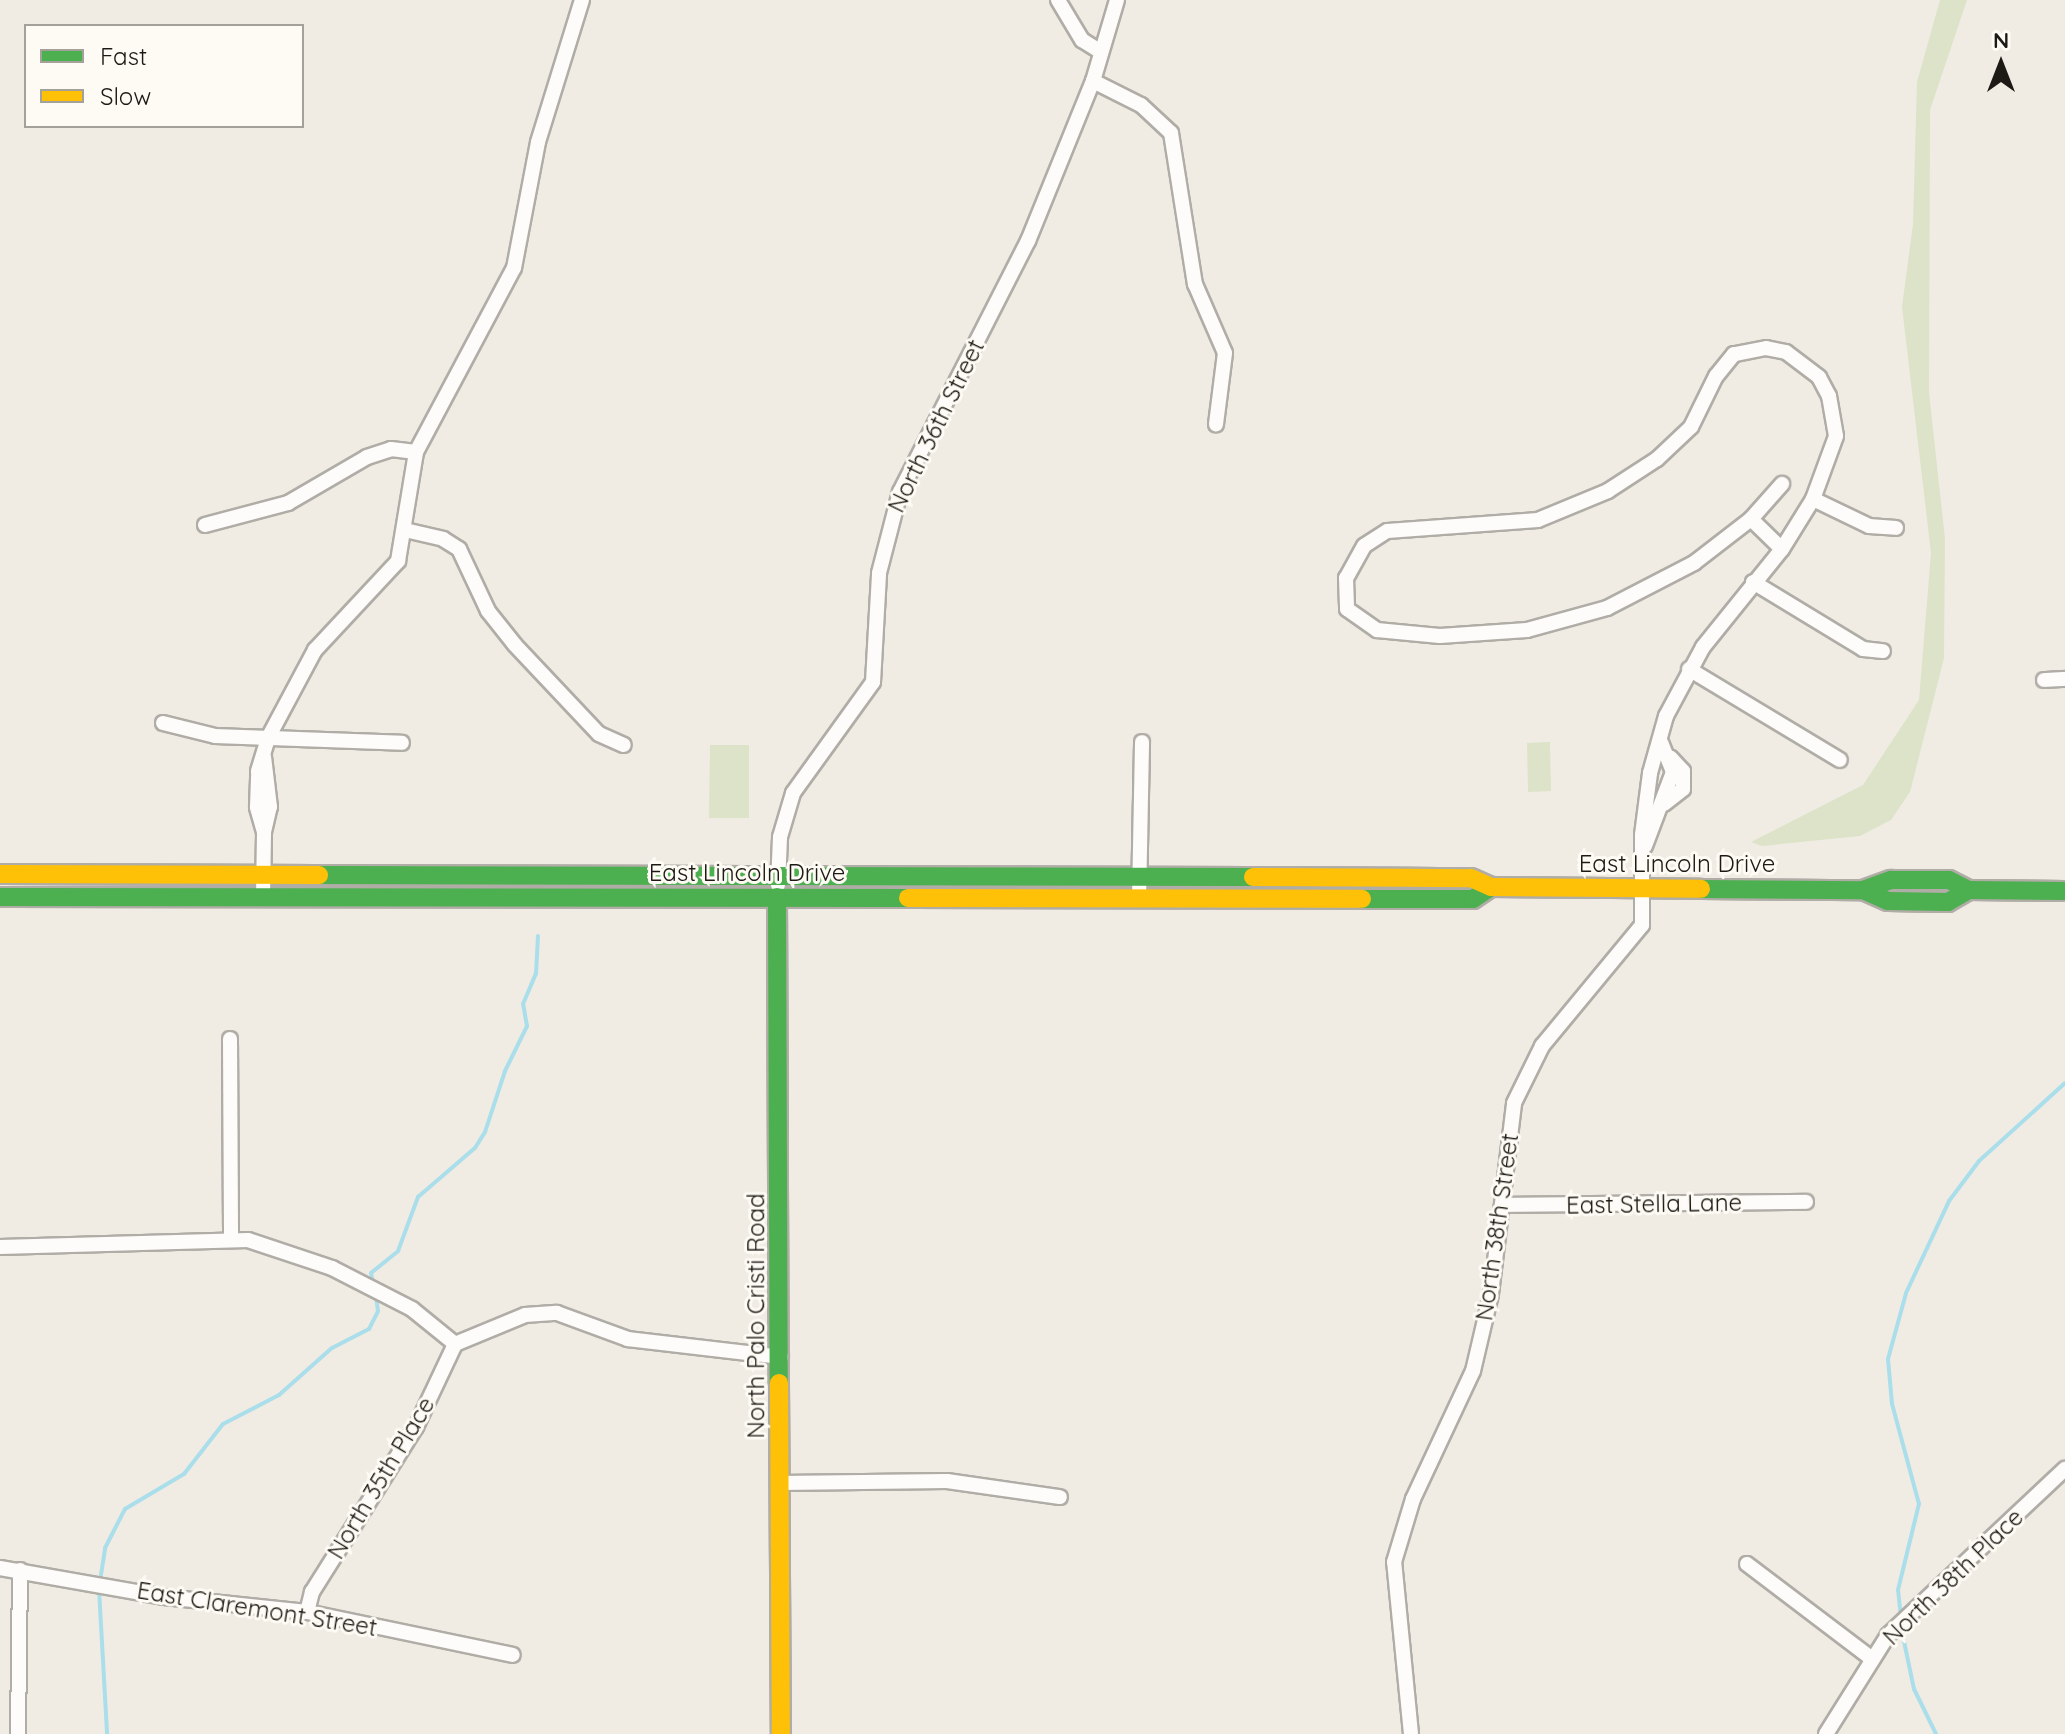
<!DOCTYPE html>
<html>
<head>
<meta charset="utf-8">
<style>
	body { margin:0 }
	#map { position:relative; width:2065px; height:1734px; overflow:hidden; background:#f0ece4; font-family:Quicksand,sans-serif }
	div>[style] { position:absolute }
	.green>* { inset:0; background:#dce3c8 }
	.stream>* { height:4px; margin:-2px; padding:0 2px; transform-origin:2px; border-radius:2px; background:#aadeea }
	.roads { filter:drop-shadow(2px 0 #b0aca6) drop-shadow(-2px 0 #b0aca6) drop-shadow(0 2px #b0aca6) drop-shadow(0 -2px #b0aca6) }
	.street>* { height:14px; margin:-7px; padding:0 7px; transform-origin:7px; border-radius:7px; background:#fdfcfb }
	.fast>* { height:18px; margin:-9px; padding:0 9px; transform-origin:9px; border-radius:9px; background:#4caf50 }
	.slow>* { height:18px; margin:-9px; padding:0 9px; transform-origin:9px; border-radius:9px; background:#ffc107 }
	span { translate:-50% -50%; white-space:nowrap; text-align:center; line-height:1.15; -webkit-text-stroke:6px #fefbf5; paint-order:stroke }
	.street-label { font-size:24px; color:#1d1a15 }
	.legend { position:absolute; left:24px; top:24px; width:280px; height:104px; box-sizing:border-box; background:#fefbf5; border:2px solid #a4a19b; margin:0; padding:10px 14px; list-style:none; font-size:24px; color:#1d1a15 }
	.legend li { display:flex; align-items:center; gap:16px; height:40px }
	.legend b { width:40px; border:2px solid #a4a19b }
	.north { position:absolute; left:1961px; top:24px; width:80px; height:80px; -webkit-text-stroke:6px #fefbf5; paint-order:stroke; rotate:0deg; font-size:22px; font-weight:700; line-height:32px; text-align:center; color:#1d1a15 }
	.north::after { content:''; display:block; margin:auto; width:28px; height:36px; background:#1d1a15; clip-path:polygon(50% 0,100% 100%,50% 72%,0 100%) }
</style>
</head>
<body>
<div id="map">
	<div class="green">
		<div style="clip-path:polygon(1940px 0,1967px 0,1930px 110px,1929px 392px,1945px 539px,1944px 658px,1910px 792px,1891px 820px,1860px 836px,1762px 846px,1751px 842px,1863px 785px,1919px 700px,1931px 553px,1902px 307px,1913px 224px,1917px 82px)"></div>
		<div style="clip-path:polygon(1550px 742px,1551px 791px,1528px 792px,1527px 743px)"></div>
		<div style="clip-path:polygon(710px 745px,749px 745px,749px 818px,709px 818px)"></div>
	</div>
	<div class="stream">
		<div style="left:373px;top:1284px;width:11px;rotate:-100deg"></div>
		<div style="left:371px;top:1273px;width:35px;rotate:-39deg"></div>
		<div style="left:398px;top:1251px;width:58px;rotate:-69.7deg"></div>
		<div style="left:418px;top:1197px;width:75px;rotate:-40.7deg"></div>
		<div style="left:475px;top:1148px;width:19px;rotate:-58deg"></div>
		<div style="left:485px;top:1132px;width:64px;rotate:-71.8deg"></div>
		<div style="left:505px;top:1071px;width:50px;rotate:-63.9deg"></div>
		<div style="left:527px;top:1026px;width:22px;rotate:-100deg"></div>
		<div style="left:523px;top:1004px;width:33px;rotate:-67deg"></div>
		<div style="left:536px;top:974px;width:38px;rotate:-87deg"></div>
		<div style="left:100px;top:1581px;width:33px;rotate:-81deg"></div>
		<div style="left:105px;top:1548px;width:44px;rotate:-62.9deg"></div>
		<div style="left:125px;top:1509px;width:69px;rotate:-30.7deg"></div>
		<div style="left:184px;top:1474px;width:63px;rotate:-52deg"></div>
		<div style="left:223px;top:1424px;width:63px;rotate:-27.4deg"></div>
		<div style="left:279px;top:1395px;width:71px;rotate:-41.6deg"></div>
		<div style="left:332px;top:1348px;width:42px;rotate:-27.2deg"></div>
		<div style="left:369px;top:1329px;width:20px;rotate:-63deg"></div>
		<div style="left:378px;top:1311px;width:15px;rotate:-98deg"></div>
		<div style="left:99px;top:1589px;width:145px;rotate:86.8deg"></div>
		<div style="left:1901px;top:1618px;width:28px;rotate:-96deg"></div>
		<div style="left:1898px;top:1590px;width:89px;rotate:-76.3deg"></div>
		<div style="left:1919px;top:1504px;width:104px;rotate:-105.1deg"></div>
		<div style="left:1892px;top:1404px;width:45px;rotate:-95.1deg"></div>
		<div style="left:1888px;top:1359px;width:68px;rotate:-74.7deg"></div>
		<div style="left:1906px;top:1293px;width:102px;rotate:-64.9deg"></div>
		<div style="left:1949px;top:1201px;width:50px;rotate:-53.1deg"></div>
		<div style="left:1979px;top:1161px;width:116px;rotate:-42.2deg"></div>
		<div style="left:1901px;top:1627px;width:63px;rotate:78.2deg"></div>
		<div style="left:1914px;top:1689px;width:50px;rotate:63.9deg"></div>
	</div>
	<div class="roads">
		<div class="street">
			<div style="left:1058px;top:0;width:47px;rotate:59deg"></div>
			<div style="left:1082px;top:40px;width:19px;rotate:32deg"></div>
			<div style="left:1093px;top:81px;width:54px;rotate:26.6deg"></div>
			<div style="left:1141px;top:105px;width:41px;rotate:43deg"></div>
			<div style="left:1171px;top:133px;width:153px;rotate:81deg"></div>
			<div style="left:1195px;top:284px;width:75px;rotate:66.5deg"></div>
			<div style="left:1225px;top:353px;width:72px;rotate:97.2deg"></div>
			<div style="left:1813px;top:499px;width:62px;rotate:25.7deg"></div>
			<div style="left:1869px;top:526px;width:27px;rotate:4deg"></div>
			<div style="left:1751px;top:519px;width:43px;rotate:44.1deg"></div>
			<div style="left:205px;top:525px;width:86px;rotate:-14.8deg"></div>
			<div style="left:288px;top:503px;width:91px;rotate:-30.2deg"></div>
			<div style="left:367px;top:457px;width:25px;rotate:-18deg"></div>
			<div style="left:391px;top:449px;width:25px;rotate:7deg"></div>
			<div style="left:405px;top:530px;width:39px;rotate:13deg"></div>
			<div style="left:443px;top:539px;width:19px;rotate:32deg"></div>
			<div style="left:459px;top:549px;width:68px;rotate:64.9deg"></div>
			<div style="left:488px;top:611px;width:43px;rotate:51.5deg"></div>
			<div style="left:515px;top:645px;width:122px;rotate:46.7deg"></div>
			<div style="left:599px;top:734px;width:27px;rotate:24deg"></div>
			<div style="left:1753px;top:582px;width:129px;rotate:31.3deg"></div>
			<div style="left:1863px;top:649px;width:20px;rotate:6deg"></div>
			<div style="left:1689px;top:669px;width:176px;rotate:31.1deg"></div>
			<div style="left:2044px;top:680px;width:21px;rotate:-3deg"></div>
			<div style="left:163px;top:723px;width:54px;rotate:14deg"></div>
			<div style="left:215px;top:736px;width:187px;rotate:2.1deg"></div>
			<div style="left:1664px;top:804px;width:24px;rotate:-38deg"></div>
			<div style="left:1683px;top:789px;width:18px;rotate:-90deg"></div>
			<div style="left:1683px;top:771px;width:18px;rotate:-133deg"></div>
			<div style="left:264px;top:832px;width:26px;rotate:-106deg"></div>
			<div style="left:257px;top:807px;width:36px;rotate:-88deg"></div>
			<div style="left:258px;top:771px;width:34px;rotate:-73deg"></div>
			<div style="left:268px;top:738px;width:100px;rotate:-61.9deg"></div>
			<div style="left:315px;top:650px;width:122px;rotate:-47deg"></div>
			<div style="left:398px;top:561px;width:110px;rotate:-80.6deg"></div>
			<div style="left:416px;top:452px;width:208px;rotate:-62deg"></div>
			<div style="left:514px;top:268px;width:128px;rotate:-79.2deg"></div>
			<div style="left:538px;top:142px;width:149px;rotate:-72.8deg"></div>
			<div style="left:1645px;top:846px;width:79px;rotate:-69.3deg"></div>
			<div style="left:1673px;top:772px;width:32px;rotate:-112deg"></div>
			<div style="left:778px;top:885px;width:48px;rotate:-87.6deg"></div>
			<div style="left:780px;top:837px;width:46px;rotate:-73.5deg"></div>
			<div style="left:793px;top:793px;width:137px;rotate:-54.2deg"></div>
			<div style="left:873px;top:682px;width:109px;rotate:-86.8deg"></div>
			<div style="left:879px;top:573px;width:84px;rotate:-75.5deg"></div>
			<div style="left:900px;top:492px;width:282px;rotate:-63deg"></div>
			<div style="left:1028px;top:241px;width:173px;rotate:-67.9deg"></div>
			<div style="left:1093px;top:81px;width:84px;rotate:-73.5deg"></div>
			<div style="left:263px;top:897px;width:65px;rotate:-89.1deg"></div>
			<div style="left:264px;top:832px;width:26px;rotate:-77deg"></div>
			<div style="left:270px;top:807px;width:50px;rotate:-96.8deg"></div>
			<div style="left:1139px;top:900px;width:158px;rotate:-88.9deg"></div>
			<div style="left:230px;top:1039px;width:201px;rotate:89.7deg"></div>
			<div style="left:1502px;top:1205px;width:304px;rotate:-0.6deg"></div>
			<div style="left:0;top:1247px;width:248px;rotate:-1.6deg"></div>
			<div style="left:248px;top:1240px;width:89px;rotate:18.4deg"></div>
			<div style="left:332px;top:1268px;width:90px;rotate:27.1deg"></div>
			<div style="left:412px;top:1309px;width:55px;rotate:39.1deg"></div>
			<div style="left:455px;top:1344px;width:76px;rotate:-22.5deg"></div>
			<div style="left:525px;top:1315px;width:32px;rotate:-4deg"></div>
			<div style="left:557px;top:1313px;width:76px;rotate:20.1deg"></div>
			<div style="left:628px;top:1339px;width:154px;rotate:6.7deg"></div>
			<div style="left:780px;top:1483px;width:167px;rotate:-0.7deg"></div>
			<div style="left:947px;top:1481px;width:114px;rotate:8.1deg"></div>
			<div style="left:1747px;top:1564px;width:157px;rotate:37.2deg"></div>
			<div style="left:0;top:1568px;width:167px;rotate:10deg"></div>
			<div style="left:164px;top:1597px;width:144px;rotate:6deg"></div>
			<div style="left:307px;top:1612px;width:210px;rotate:11.8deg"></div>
			<div style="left:307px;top:1612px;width:21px;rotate:-76deg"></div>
			<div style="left:312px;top:1592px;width:195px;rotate:-57.8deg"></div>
			<div style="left:416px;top:1427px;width:92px;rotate:-64.8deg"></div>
			<div style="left:18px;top:1734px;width:164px;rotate:-89.3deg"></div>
			<div style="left:1411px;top:1734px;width:173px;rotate:-95.6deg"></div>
			<div style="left:1394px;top:1562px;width:66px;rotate:-73.2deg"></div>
			<div style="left:1413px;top:1499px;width:141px;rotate:-64.9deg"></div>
			<div style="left:1473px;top:1371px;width:79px;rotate:-76.8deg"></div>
			<div style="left:1491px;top:1294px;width:192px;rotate:-83.1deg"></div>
			<div style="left:1514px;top:1103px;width:64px;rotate:-63.8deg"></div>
			<div style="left:1542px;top:1046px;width:157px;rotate:-50.4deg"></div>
			<div style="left:1642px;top:925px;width:90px;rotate:-90deg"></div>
			<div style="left:1642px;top:835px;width:63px;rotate:-82.6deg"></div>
			<div style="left:1650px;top:773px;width:59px;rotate:-74.3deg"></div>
			<div style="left:1666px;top:716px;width:78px;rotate:-61.8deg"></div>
			<div style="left:1703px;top:647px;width:126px;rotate:-51.1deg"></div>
			<div style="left:1782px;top:549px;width:59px;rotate:-58.2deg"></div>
			<div style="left:1813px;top:499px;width:67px;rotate:-69.9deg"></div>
			<div style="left:1836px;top:436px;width:41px;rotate:-99.9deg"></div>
			<div style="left:1829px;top:396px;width:21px;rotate:-118deg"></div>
			<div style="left:1819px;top:377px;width:41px;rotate:-142.9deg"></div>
			<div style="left:1786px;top:352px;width:20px;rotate:-169deg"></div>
			<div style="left:1766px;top:348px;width:33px;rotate:169deg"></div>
			<div style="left:1734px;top:354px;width:28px;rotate:129deg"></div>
			<div style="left:1716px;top:376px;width:57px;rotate:116.1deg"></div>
			<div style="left:1691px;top:427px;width:47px;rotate:136.7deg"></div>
			<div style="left:1657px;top:459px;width:59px;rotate:146.9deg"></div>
			<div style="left:1608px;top:491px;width:76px;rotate:157.5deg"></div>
			<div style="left:1538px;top:520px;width:151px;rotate:175.8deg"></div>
			<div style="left:1387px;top:531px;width:27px;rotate:147deg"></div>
			<div style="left:1364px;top:546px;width:37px;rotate:119deg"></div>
			<div style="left:1346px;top:578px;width:31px;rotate:88deg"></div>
			<div style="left:1347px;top:609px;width:37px;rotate:35deg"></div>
			<div style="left:1377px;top:630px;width:63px;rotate:5.4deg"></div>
			<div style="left:1440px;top:636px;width:87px;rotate:-3.9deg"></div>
			<div style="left:1527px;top:630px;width:83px;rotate:-15.4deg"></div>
			<div style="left:1607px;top:608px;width:98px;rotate:-27.3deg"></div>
			<div style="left:1694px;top:563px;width:72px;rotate:-37.7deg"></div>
			<div style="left:1751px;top:519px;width:47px;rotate:-48.5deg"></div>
			<div style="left:1826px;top:1734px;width:117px;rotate:-57.9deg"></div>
			<div style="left:1888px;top:1635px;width:243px;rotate:-43.2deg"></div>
		</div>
		<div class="fast">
			<div style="left:319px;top:875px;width:934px;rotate:0.12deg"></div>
			<div style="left:1701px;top:889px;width:162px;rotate:0.4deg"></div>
			<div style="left:1863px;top:890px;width:30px;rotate:-20deg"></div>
			<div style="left:1891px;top:880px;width:58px"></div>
			<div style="left:1949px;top:880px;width:22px;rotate:27deg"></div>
			<div style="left:1969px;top:890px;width:96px;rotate:0.6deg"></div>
			<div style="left:1863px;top:890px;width:27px;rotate:24deg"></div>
			<div style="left:1888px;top:901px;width:60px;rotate:1deg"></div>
			<div style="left:1948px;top:902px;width:24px;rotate:-30deg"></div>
			<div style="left:0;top:897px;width:908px;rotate:0.06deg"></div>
			<div style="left:777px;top:897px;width:486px;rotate:89.8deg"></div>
			<div style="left:1362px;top:899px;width:111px"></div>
			<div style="left:1473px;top:899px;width:22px;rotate:-34deg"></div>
		</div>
		<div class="slow">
			<div style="left:0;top:874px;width:319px;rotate:0.2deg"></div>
			<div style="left:1253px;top:877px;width:218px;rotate:0.3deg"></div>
			<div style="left:1471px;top:878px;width:22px;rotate:24deg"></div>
			<div style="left:1491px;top:887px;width:210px;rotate:0.5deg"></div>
			<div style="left:908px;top:898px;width:454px;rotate:0.1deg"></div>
			<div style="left:779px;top:1383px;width:351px;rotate:89.7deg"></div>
		</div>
	</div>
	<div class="street-label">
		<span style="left:936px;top:426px;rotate:-64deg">North 36th Street</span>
		<span style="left:1677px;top:864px">East Lincoln Drive</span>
		<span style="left:747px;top:873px">East Lincoln Drive</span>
		<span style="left:1654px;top:1204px;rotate:-1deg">East Stella Lane</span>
		<span style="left:1497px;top:1227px;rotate:-82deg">North 38th Street</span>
		<span style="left:756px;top:1316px;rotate:-90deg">North Palo Cristi Road</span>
		<span style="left:381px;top:1478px;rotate:-59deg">North 35th Place</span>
		<span style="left:1953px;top:1577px;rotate:-44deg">North 38th Place</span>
		<span style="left:257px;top:1609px;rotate:9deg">East Claremont Street</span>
	</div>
	<ul class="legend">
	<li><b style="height:10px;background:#4caf50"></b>Fast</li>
	<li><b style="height:10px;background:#ffc107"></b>Slow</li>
	</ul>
	<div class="north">N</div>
</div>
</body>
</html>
